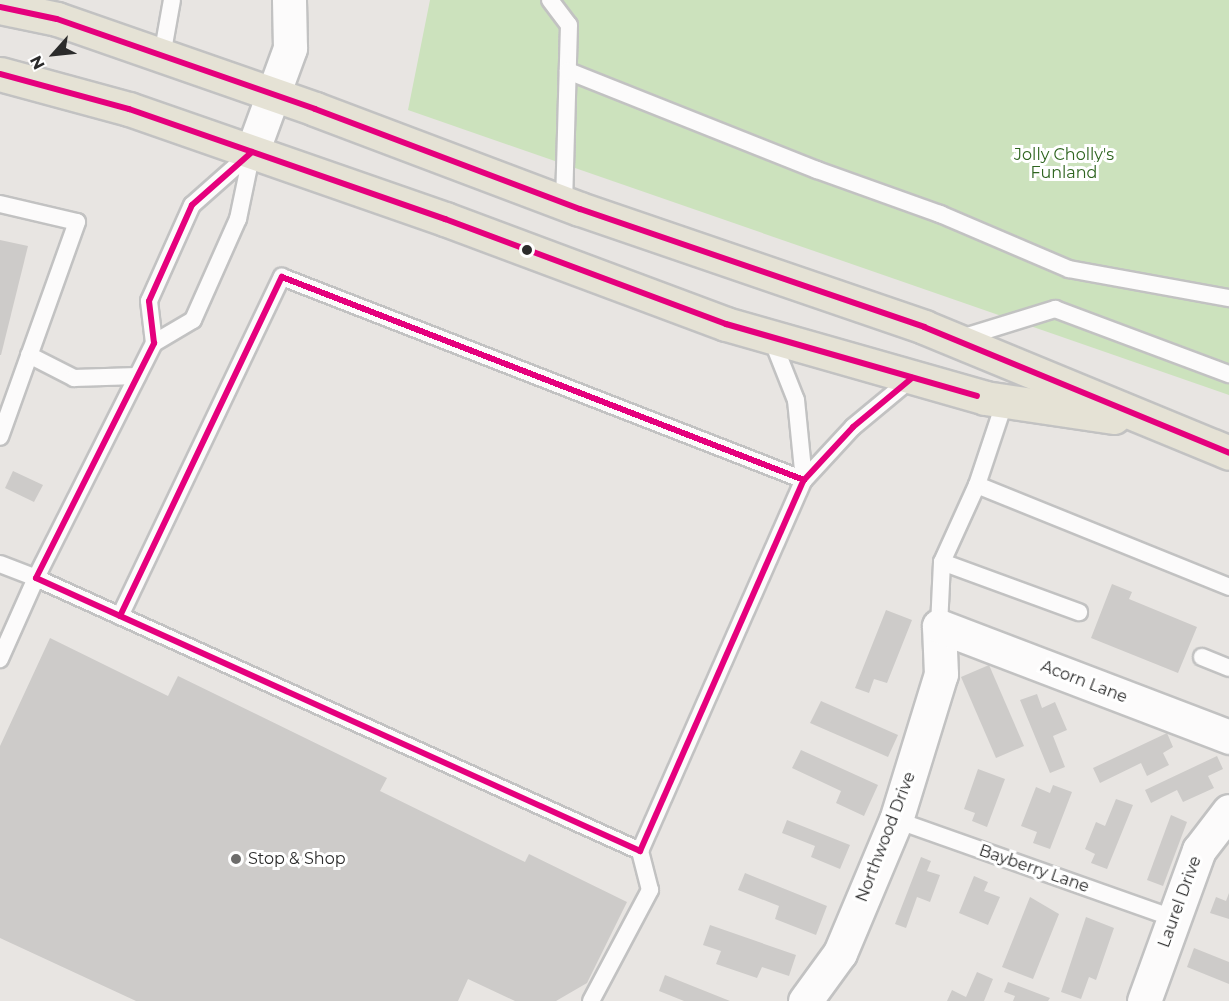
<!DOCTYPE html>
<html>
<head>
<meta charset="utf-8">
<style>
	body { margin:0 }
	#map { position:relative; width:1229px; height:1001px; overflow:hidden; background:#e8e5e2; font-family:Montserrat,sans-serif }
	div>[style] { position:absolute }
	.green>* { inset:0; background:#cce2bd }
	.building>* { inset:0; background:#cdcbc9 }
	.roads { filter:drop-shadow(2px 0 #c2c2c2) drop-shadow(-2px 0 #c2c2c2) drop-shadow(0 2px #c2c2c2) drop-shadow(0 -2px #c2c2c2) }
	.lane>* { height:16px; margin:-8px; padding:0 8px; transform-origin:8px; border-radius:8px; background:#fcfbfb }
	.street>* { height:33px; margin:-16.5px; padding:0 16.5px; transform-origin:16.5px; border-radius:16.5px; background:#fcfbfb }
	.primary>* { height:33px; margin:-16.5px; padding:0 16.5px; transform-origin:16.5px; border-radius:16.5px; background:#e5e2d5 }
	.bus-1>* { height:6px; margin:-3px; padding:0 3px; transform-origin:3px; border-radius:3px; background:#e5007d }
	.dots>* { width:16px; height:16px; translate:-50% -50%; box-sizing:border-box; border:3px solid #fff; border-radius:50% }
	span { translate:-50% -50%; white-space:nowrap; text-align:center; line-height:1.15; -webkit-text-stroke:6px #fff; paint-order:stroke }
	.park-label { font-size:16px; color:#2e641f }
	.street-label { font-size:16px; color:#2b2b2b }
	.poi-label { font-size:16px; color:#2b2b2b }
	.left { translate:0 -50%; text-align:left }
	.north { position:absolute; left:24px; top:24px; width:60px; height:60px; -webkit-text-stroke:4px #fff; paint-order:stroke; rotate:243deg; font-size:16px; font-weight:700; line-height:24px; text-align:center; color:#2b2b2b }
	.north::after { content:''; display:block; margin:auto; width:21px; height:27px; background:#2b2b2b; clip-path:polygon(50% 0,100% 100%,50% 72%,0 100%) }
</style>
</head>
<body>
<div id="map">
	<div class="green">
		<div style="clip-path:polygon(430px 0,1229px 0,1229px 395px,408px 110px)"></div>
	</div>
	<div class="building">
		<div style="clip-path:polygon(0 240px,28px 246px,1px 355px,0 355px)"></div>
		<div style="clip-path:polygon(13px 471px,43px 485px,34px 502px,5px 488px)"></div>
		<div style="clip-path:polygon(1112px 584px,1132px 592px,1129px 599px,1197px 627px,1178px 673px,1091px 638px)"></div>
		<div style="clip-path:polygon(886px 610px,912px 620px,887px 683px,874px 679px,869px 693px,855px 688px)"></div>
		<div style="clip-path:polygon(50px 638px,168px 696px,178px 676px,387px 778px,380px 791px,525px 862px,529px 854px,627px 902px,587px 983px,556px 1001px,515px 1001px,468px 979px,458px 1001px,136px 1001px,0 938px,0 746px)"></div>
		<div style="clip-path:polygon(989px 665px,1024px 746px,996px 758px,961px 677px)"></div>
		<div style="clip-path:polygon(1037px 694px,1042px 708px,1055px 702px,1067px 730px,1053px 736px,1065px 767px,1050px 773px,1020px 700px)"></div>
		<div style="clip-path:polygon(821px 701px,898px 735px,888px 757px,810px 723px)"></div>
		<div style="clip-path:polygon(1167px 733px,1173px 747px,1163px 753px,1169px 765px,1147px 776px,1141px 763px,1100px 783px,1093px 768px)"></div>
		<div style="clip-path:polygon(801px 750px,878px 785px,864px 816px,836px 803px,841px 791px,792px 768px)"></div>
		<div style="clip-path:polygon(1217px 756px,1223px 769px,1208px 776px,1214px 788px,1183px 802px,1177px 790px,1151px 803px,1145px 790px)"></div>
		<div style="clip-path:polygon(978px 769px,1005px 779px,987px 827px,972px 821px,975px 813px,964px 809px)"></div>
		<div style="clip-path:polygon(1053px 785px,1072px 792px,1050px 849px,1033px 843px,1037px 832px,1021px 826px,1036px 787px,1050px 793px)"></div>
		<div style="clip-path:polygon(1116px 799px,1133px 805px,1107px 869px,1091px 863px,1095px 854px,1085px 849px,1096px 822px,1105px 826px)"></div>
		<div style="clip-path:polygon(1171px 815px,1187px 822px,1163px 886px,1147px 880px)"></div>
		<div style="clip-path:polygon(787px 820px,850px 845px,840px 869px,811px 857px,815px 846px,782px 833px)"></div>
		<div style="clip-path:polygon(921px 857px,931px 861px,927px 871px,940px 875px,930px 902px,917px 897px,906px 928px,895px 924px)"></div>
		<div style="clip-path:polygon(745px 873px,827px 906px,816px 935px,775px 919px,779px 906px,738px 890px)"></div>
		<div style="clip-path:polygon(974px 876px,988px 882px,984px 891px,1000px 897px,988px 925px,959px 913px)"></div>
		<div style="clip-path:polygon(1229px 893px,1229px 919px,1210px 913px,1216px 897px,1226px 901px)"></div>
		<div style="clip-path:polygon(1030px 897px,1059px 914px,1033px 979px,1002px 967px)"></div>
		<div style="clip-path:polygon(1086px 917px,1114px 928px,1096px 980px,1089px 977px,1081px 999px,1061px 992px)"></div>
		<div style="clip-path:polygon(710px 925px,796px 955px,789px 976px,762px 967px,757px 978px,716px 964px,721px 951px,703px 945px)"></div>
		<div style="clip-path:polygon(1194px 948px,1229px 962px,1229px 984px,1187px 967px)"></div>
		<div style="clip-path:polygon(977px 972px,993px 979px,984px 1001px,947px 1001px,952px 990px,966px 997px)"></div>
		<div style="clip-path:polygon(665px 975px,730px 1001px,684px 1001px,659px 991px)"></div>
		<div style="clip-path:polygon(1008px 982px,1050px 998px,1048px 1001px,1013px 1001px,1015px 996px,1004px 992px)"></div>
	</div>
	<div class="roads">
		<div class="lane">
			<div style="left:550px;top:0;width:31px;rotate:53deg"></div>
			<div style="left:569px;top:25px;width:177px;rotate:91.6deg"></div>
			<div style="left:162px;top:56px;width:57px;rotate:-79.9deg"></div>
			<div style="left:568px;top:71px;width:268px;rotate:21.7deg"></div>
			<div style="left:817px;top:170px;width:131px;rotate:19.7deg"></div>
			<div style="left:940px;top:214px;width:140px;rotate:23.1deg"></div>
			<div style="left:1069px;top:269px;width:163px;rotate:10.3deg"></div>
			<div style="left:252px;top:152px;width:80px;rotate:138.5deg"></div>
			<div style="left:192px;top:205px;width:105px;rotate:114.1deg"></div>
			<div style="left:149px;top:301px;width:42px;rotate:83.2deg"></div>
			<div style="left:154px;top:343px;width:263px;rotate:116.7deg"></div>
			<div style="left:36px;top:578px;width:663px;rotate:24.32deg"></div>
			<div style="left:0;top:204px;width:79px;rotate:13.2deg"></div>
			<div style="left:77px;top:222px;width:228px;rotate:109.7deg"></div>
			<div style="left:771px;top:337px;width:68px;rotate:68.4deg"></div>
			<div style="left:796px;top:400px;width:80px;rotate:84.3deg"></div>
			<div style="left:958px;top:339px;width:102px;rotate:-17.2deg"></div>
			<div style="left:1055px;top:309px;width:186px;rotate:20.5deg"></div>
			<div style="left:154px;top:343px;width:45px;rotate:-30.5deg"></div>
			<div style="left:193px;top:320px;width:111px;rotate:-66deg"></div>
			<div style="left:238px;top:219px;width:68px;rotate:-78.2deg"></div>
			<div style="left:29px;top:355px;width:51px;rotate:27.1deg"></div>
			<div style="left:74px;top:378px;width:63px;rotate:-1.8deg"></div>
			<div style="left:977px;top:485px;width:272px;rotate:22deg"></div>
			<div style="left:942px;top:562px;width:146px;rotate:20.1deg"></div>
			<div style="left:0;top:564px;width:39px;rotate:21deg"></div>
			<div style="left:36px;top:578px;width:89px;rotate:114deg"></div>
			<div style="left:120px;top:616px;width:376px;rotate:-64.5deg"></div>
			<div style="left:282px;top:277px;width:560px;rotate:21.25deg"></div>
			<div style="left:939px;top:626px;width:64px;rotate:-87.3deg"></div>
			<div style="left:942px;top:562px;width:85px;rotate:-65.6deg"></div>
			<div style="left:977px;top:485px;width:89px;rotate:-71.6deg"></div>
			<div style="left:1202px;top:657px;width:29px;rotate:22deg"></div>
			<div style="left:896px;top:820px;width:294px;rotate:19.5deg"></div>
			<div style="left:591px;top:1001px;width:126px;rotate:-62deg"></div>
			<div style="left:650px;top:890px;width:40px;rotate:-104.4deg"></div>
			<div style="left:640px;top:851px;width:406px;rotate:-66.2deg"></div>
			<div style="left:804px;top:480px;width:72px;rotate:-47.2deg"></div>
			<div style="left:853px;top:427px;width:77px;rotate:-39.7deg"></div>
		</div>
		<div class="street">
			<div style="left:252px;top:152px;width:111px;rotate:-69.9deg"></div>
			<div style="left:290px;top:48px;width:48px;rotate:-91.2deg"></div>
			<div style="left:805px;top:1001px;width:59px;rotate:-53.9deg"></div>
			<div style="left:840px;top:953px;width:144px;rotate:-67.2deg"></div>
			<div style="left:896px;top:820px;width:153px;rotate:-72.9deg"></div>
			<div style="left:941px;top:674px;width:48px;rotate:-92.4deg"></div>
			<div style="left:939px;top:626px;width:311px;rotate:20.9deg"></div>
			<div style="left:1144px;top:1001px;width:161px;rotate:-70deg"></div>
			<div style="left:1199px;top:850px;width:49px;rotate:-52.4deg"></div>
		</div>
		<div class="primary">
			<div style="left:0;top:7px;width:58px;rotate:11.9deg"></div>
			<div style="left:57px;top:19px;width:273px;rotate:19.2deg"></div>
			<div style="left:315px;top:109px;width:283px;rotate:20.7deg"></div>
			<div style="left:580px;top:209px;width:364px;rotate:18.9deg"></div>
			<div style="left:924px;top:327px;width:330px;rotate:22.4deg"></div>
			<div style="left:0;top:74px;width:134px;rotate:15.2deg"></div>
			<div style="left:129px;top:109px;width:335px;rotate:19.2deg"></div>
			<div style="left:445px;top:219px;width:300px;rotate:20.5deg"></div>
			<div style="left:726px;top:324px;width:269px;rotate:15.9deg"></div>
			<div style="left:985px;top:398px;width:130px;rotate:8.4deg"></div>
		</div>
	</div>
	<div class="bus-1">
		<div style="left:0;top:7px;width:58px;rotate:11.9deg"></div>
		<div style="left:57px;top:19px;width:273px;rotate:19.2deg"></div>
		<div style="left:315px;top:109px;width:283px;rotate:20.7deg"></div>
		<div style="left:580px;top:209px;width:364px;rotate:18.9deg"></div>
		<div style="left:924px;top:327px;width:330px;rotate:22.4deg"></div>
		<div style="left:0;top:74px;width:134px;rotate:15.2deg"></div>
		<div style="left:129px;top:109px;width:335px;rotate:19.2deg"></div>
		<div style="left:445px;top:219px;width:300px;rotate:20.5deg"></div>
		<div style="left:726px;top:324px;width:261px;rotate:16deg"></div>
		<div style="left:36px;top:578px;width:663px;rotate:24.32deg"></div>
		<div style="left:36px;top:578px;width:263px;rotate:-63.3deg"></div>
		<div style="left:154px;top:343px;width:42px;rotate:-96.8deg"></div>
		<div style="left:149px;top:301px;width:105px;rotate:-65.9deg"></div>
		<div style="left:192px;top:205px;width:80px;rotate:-41.5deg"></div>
		<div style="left:120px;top:616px;width:376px;rotate:-64.5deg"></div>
		<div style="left:282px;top:277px;width:560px;rotate:21.25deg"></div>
		<div style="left:640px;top:851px;width:406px;rotate:-66.2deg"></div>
		<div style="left:804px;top:480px;width:72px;rotate:-47.2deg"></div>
		<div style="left:853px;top:427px;width:77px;rotate:-39.7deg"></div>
	</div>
	<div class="dots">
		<div style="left:527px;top:250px;background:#2b2b2b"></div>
		<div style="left:236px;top:859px;background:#6d6c6b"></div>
	</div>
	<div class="park-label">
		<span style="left:1064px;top:164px">Jolly Cholly's<br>Funland</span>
	</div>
	<div class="street-label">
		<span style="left:1084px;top:682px;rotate:21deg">Acorn Lane</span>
		<span style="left:886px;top:837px;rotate:-69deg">Northwood Drive</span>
		<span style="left:1034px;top:869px;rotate:19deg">Bayberry Lane</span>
		<span style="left:1180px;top:902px;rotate:-70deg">Laurel Drive</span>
	</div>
	<div class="poi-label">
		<span class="left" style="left:248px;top:859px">Stop &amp; Shop</span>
	</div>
	<div class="north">N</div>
</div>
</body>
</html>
